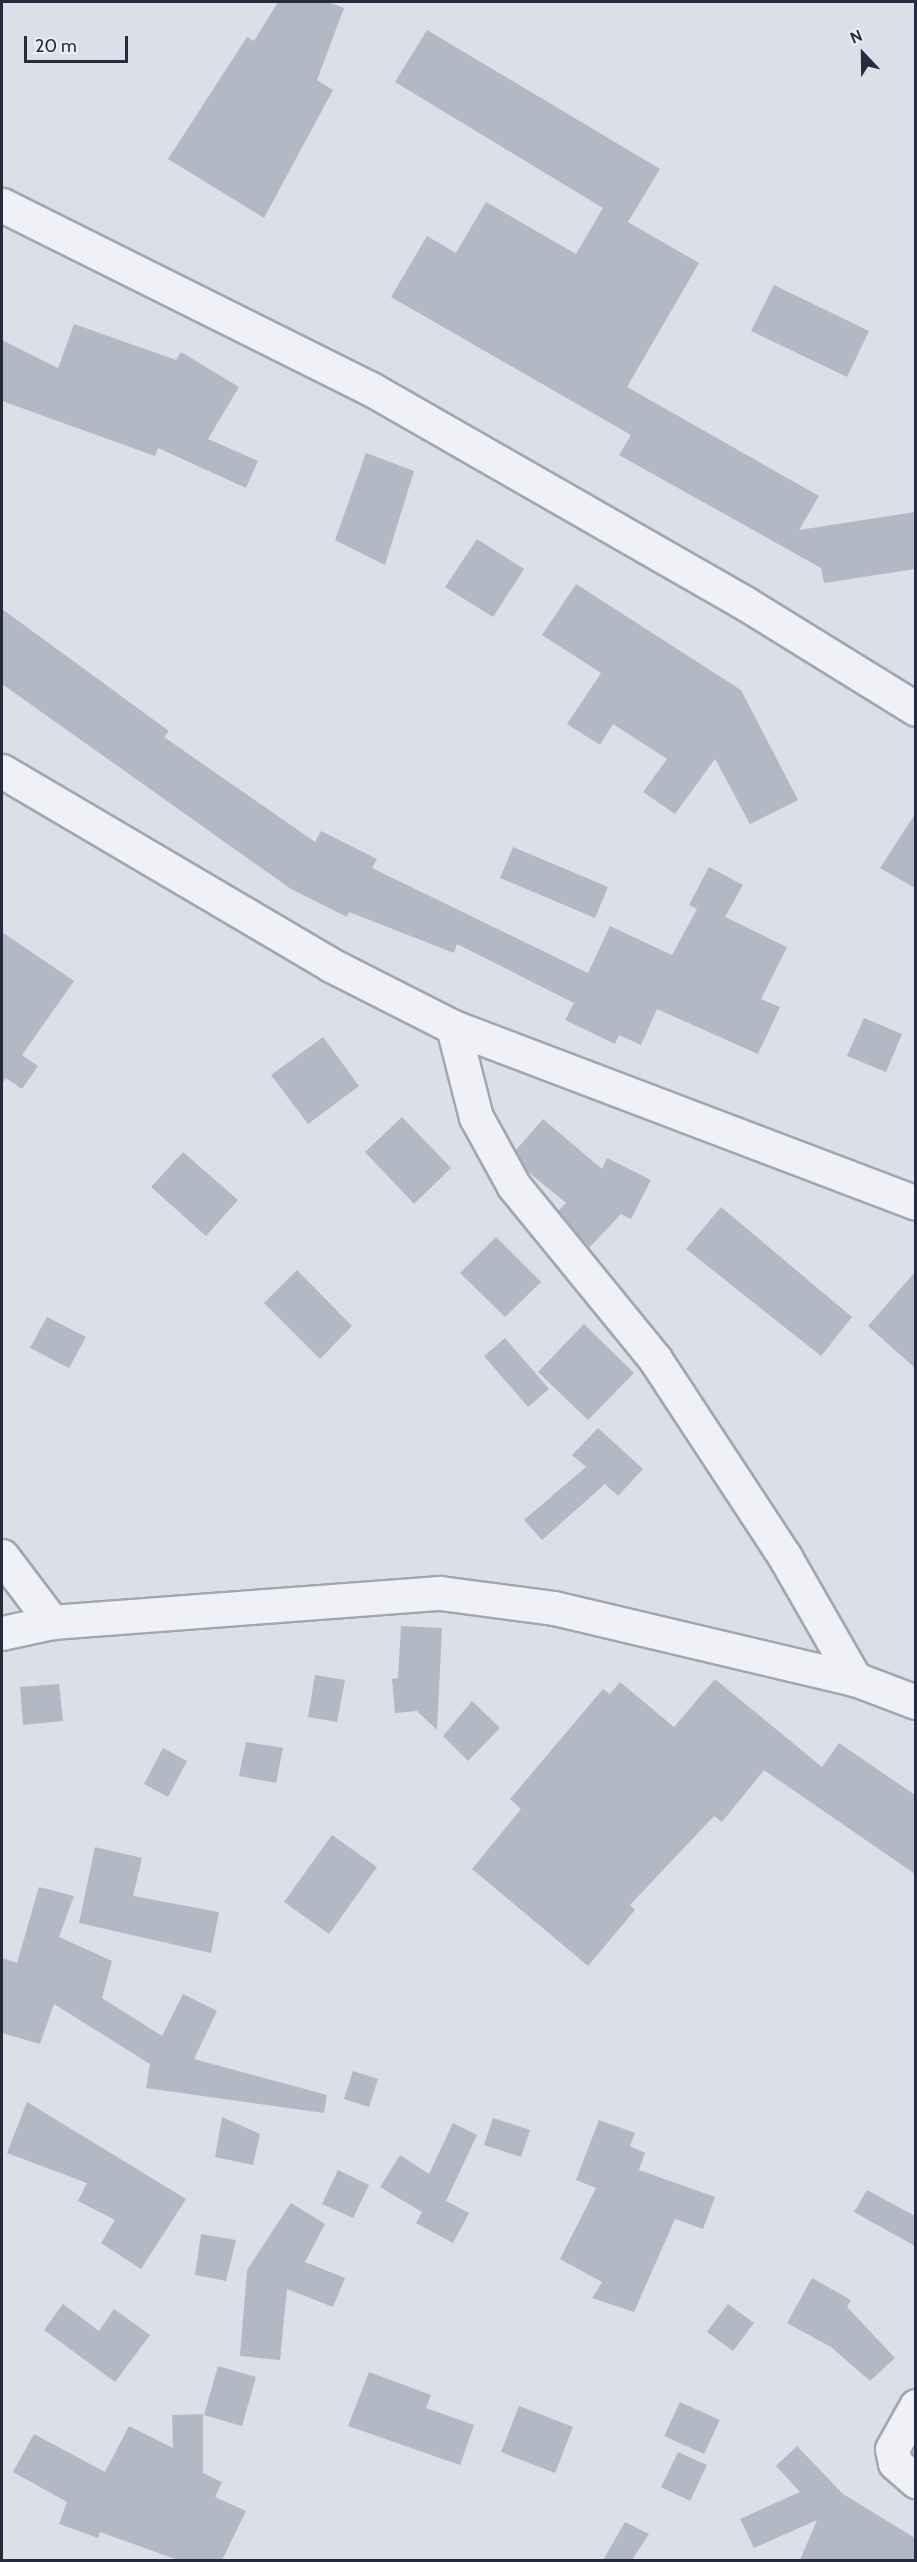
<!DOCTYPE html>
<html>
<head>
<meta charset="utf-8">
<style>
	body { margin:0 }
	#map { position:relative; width:917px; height:2562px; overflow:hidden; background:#dcdfe8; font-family:Cabin,sans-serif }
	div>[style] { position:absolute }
	.building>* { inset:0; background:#b3b8c5 }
	.roads { filter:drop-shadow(2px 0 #a1a6b2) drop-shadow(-2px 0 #a1a6b2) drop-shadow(0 2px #a1a6b2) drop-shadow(0 -2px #a1a6b2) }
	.minor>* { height:33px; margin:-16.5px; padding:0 16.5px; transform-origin:16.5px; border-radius:16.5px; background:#eff1f6 }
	span { translate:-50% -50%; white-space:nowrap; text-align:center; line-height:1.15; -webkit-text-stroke:4.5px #ebeef5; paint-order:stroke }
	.frame { position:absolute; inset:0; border:3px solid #242c3f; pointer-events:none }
	.north { position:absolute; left:833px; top:24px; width:60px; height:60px; -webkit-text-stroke:4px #ebeef5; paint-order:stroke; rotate:338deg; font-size:16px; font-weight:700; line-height:24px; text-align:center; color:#242c3f }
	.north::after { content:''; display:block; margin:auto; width:21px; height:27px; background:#242c3f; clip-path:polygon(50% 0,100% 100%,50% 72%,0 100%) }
	.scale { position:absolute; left:24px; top:36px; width:104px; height:27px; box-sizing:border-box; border:3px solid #242c3f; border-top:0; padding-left:8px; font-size:18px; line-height:21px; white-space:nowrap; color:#242c3f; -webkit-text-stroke:4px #ebeef5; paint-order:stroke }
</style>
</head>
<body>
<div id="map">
	<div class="building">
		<div style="clip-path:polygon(278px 2px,328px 2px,344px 8px,317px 80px,333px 90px,264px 218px,168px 159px,247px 37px,254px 41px)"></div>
		<div style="clip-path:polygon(427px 30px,660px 169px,628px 222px,699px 263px,627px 387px,819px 496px,799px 530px,915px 512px,915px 569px,824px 583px,821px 568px,619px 455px,631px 435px,391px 297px,427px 236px,456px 253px,486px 202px,576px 254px,603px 208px,395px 82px)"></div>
		<div style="clip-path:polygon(774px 285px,869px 331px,847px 377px,751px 331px)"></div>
		<div style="clip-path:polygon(74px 324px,176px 360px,181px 352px,239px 387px,208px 439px,258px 461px,246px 488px,158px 448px,155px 456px,2px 401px,2px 340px,58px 368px)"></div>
		<div style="clip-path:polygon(366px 453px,414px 471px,385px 565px,335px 540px)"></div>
		<div style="clip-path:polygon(477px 539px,524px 569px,493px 617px,445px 587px)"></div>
		<div style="clip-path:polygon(576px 584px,741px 690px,798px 800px,750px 824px,715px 759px,675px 814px,643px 792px,667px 759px,613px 724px,600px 745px,567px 724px,601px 673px,542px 635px)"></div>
		<div style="clip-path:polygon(2px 609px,169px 731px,164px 737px,315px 842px,321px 831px,377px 859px,372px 868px,588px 973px,610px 926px,672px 955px,697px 909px,689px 905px,709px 867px,743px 885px,725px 917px,787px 947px,761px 999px,780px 1007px,758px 1054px,657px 1009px,641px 1045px,619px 1035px,615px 1044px,565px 1020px,574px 1003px,457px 944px,454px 953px,349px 912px,347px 917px,291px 889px,2px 684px)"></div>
		<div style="clip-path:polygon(915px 814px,915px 888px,880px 868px)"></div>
		<div style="clip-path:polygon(513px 847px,608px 887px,595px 918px,500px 878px)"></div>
		<div style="clip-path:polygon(2px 932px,74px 981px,22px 1055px,38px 1066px,22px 1089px,6px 1078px,2px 1084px)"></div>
		<div style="clip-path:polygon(864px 1018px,902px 1034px,886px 1072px,847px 1056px)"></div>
		<div style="clip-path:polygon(323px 1037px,359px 1086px,308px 1124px,271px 1075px)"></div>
		<div style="clip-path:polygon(402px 1117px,451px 1168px,414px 1204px,365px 1152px)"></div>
		<div style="clip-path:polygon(543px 1119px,602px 1169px,607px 1158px,651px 1180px,631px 1219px,621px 1214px,589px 1248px,558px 1211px,566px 1203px,527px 1171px,516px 1150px)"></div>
		<div style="clip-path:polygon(183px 1152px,238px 1200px,206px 1236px,151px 1187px)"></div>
		<div style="clip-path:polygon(721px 1207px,852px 1317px,821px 1356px,686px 1249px)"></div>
		<div style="clip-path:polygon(496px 1237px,541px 1282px,505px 1317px,460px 1273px)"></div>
		<div style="clip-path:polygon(297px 1270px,352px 1326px,320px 1359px,264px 1303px)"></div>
		<div style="clip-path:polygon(915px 1272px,915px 1368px,868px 1326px)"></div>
		<div style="clip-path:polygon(47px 1317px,86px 1337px,69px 1368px,30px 1348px)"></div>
		<div style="clip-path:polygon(584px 1324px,634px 1373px,588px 1420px,538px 1372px)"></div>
		<div style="clip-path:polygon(505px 1338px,549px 1389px,528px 1407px,484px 1356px)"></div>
		<div style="clip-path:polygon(598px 1428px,643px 1469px,618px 1496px,605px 1484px,542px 1540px,524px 1520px,586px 1467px,572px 1455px)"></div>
		<div style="clip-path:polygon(401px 1626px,442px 1628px,437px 1730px,417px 1711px,395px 1713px,392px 1679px,398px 1678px)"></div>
		<div style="clip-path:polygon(315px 1675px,345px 1680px,337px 1722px,308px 1717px)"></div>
		<div style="clip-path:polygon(715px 1679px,822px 1767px,839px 1743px,915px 1795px,915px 1874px,764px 1770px,722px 1822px,714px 1816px,630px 1905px,635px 1910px,588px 1966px,472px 1869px,521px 1809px,510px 1799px,603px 1689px,610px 1694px,620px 1682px,674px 1727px)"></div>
		<div style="clip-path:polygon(59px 1684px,63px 1721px,23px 1725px,20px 1687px)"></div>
		<div style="clip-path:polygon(472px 1701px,500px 1728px,468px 1761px,443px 1736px)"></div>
		<div style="clip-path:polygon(246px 1742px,283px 1748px,276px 1783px,239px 1776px)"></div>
		<div style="clip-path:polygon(163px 1748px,187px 1761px,168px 1797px,144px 1784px)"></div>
		<div style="clip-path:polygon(332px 1835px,377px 1867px,329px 1934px,284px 1902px)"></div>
		<div style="clip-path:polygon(95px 1847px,142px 1858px,133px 1896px,219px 1912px,211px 1953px,79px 1923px)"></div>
		<div style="clip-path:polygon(39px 1887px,74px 1896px,59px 1937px,112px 1961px,102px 1998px,162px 2036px,183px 1994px,217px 2011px,194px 2059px,327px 2095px,324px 2113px,146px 2088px,150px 2064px,54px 2004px,40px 2044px,2px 2033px,2px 1958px,17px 1963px)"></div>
		<div style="clip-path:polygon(353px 2071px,378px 2079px,369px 2107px,344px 2099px)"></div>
		<div style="clip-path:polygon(27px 2102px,186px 2199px,141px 2269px,101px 2243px,115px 2220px,78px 2201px,87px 2183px,7px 2153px)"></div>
		<div style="clip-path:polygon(222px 2117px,260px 2134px,253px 2165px,215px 2157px)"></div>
		<div style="clip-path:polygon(493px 2118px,530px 2130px,521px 2157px,484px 2145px)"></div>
		<div style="clip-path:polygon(599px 2120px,635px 2133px,630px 2146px,645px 2153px,639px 2170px,715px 2197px,703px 2229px,675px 2219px,634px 2312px,592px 2298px,602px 2282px,560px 2259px,596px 2188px,576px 2180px)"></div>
		<div style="clip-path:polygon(453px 2123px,477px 2135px,446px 2201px,469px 2213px,453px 2243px,416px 2223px,422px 2212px,380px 2187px,400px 2155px,429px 2174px)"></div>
		<div style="clip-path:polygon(338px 2170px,369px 2185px,353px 2218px,322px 2204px)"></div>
		<div style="clip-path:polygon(867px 2190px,915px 2216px,915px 2246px,854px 2212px)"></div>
		<div style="clip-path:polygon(291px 2203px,325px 2224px,305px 2262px,345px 2278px,333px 2307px,287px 2289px,280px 2360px,240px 2356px,247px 2270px)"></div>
		<div style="clip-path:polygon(201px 2234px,236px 2240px,226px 2281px,195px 2275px)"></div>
		<div style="clip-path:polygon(812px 2278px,851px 2300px,847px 2307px,895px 2358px,870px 2381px,831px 2347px,787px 2323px)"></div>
		<div style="clip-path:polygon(63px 2304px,99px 2331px,114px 2309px,150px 2335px,115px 2382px,44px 2330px)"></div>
		<div style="clip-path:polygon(728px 2304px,754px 2323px,733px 2351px,707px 2332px)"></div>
		<div style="clip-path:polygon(218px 2366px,256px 2377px,242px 2426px,204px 2415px)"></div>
		<div style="clip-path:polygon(369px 2372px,431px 2395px,426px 2408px,474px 2425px,460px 2465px,348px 2426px)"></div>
		<div style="clip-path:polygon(680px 2402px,720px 2420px,704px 2454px,664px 2436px)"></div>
		<div style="clip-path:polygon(519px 2406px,573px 2427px,555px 2473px,501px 2452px)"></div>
		<div style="clip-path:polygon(203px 2414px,203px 2473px,222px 2482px,215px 2497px,246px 2511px,222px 2560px,178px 2560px,100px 2532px,98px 2538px,59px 2524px,67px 2502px,13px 2472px,34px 2434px,105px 2472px,129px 2426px,173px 2448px,172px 2415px)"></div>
		<div style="clip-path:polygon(797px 2446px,843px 2494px,915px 2538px,915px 2560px,800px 2560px,817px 2520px,754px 2548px,740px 2519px,800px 2492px,776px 2466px)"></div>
		<div style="clip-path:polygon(678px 2452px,707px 2465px,690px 2501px,661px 2487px)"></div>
		<div style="clip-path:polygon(625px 2522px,649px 2534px,632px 2560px,603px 2560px)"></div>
	</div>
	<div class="roads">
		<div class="minor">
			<div style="left:2px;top:205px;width:412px;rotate:26.5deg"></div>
			<div style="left:371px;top:389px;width:429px;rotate:29.8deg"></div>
			<div style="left:743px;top:602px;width:203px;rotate:31.7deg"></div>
			<div style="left:2px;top:771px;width:382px;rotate:30.5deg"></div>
			<div style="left:331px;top:965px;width:137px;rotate:26.9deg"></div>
			<div style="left:453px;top:1027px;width:495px;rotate:20.8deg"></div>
			<div style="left:453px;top:1027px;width:93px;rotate:75.7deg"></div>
			<div style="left:476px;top:1117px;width:79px;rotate:61.2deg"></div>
			<div style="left:514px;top:1186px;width:223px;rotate:50.8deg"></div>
			<div style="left:655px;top:1359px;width:237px;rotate:56.7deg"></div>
			<div style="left:785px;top:1557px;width:141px;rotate:60.2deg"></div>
			<div style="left:2px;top:1556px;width:83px;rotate:52.9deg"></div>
			<div style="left:2px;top:1633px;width:51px;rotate:-12.4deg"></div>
			<div style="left:52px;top:1622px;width:389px;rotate:-4.3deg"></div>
			<div style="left:440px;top:1593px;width:115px;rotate:7.5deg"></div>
			<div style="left:554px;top:1608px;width:309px;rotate:13.3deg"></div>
			<div style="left:855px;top:1679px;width:65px;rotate:20.7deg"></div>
			<div style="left:916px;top:2406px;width:49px;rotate:119.2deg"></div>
			<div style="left:892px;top:2449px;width:14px;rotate:78deg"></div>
			<div style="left:895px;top:2463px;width:28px;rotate:41deg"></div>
		</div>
	</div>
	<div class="frame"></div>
	<div class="north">N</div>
	<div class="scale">20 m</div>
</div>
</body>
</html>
